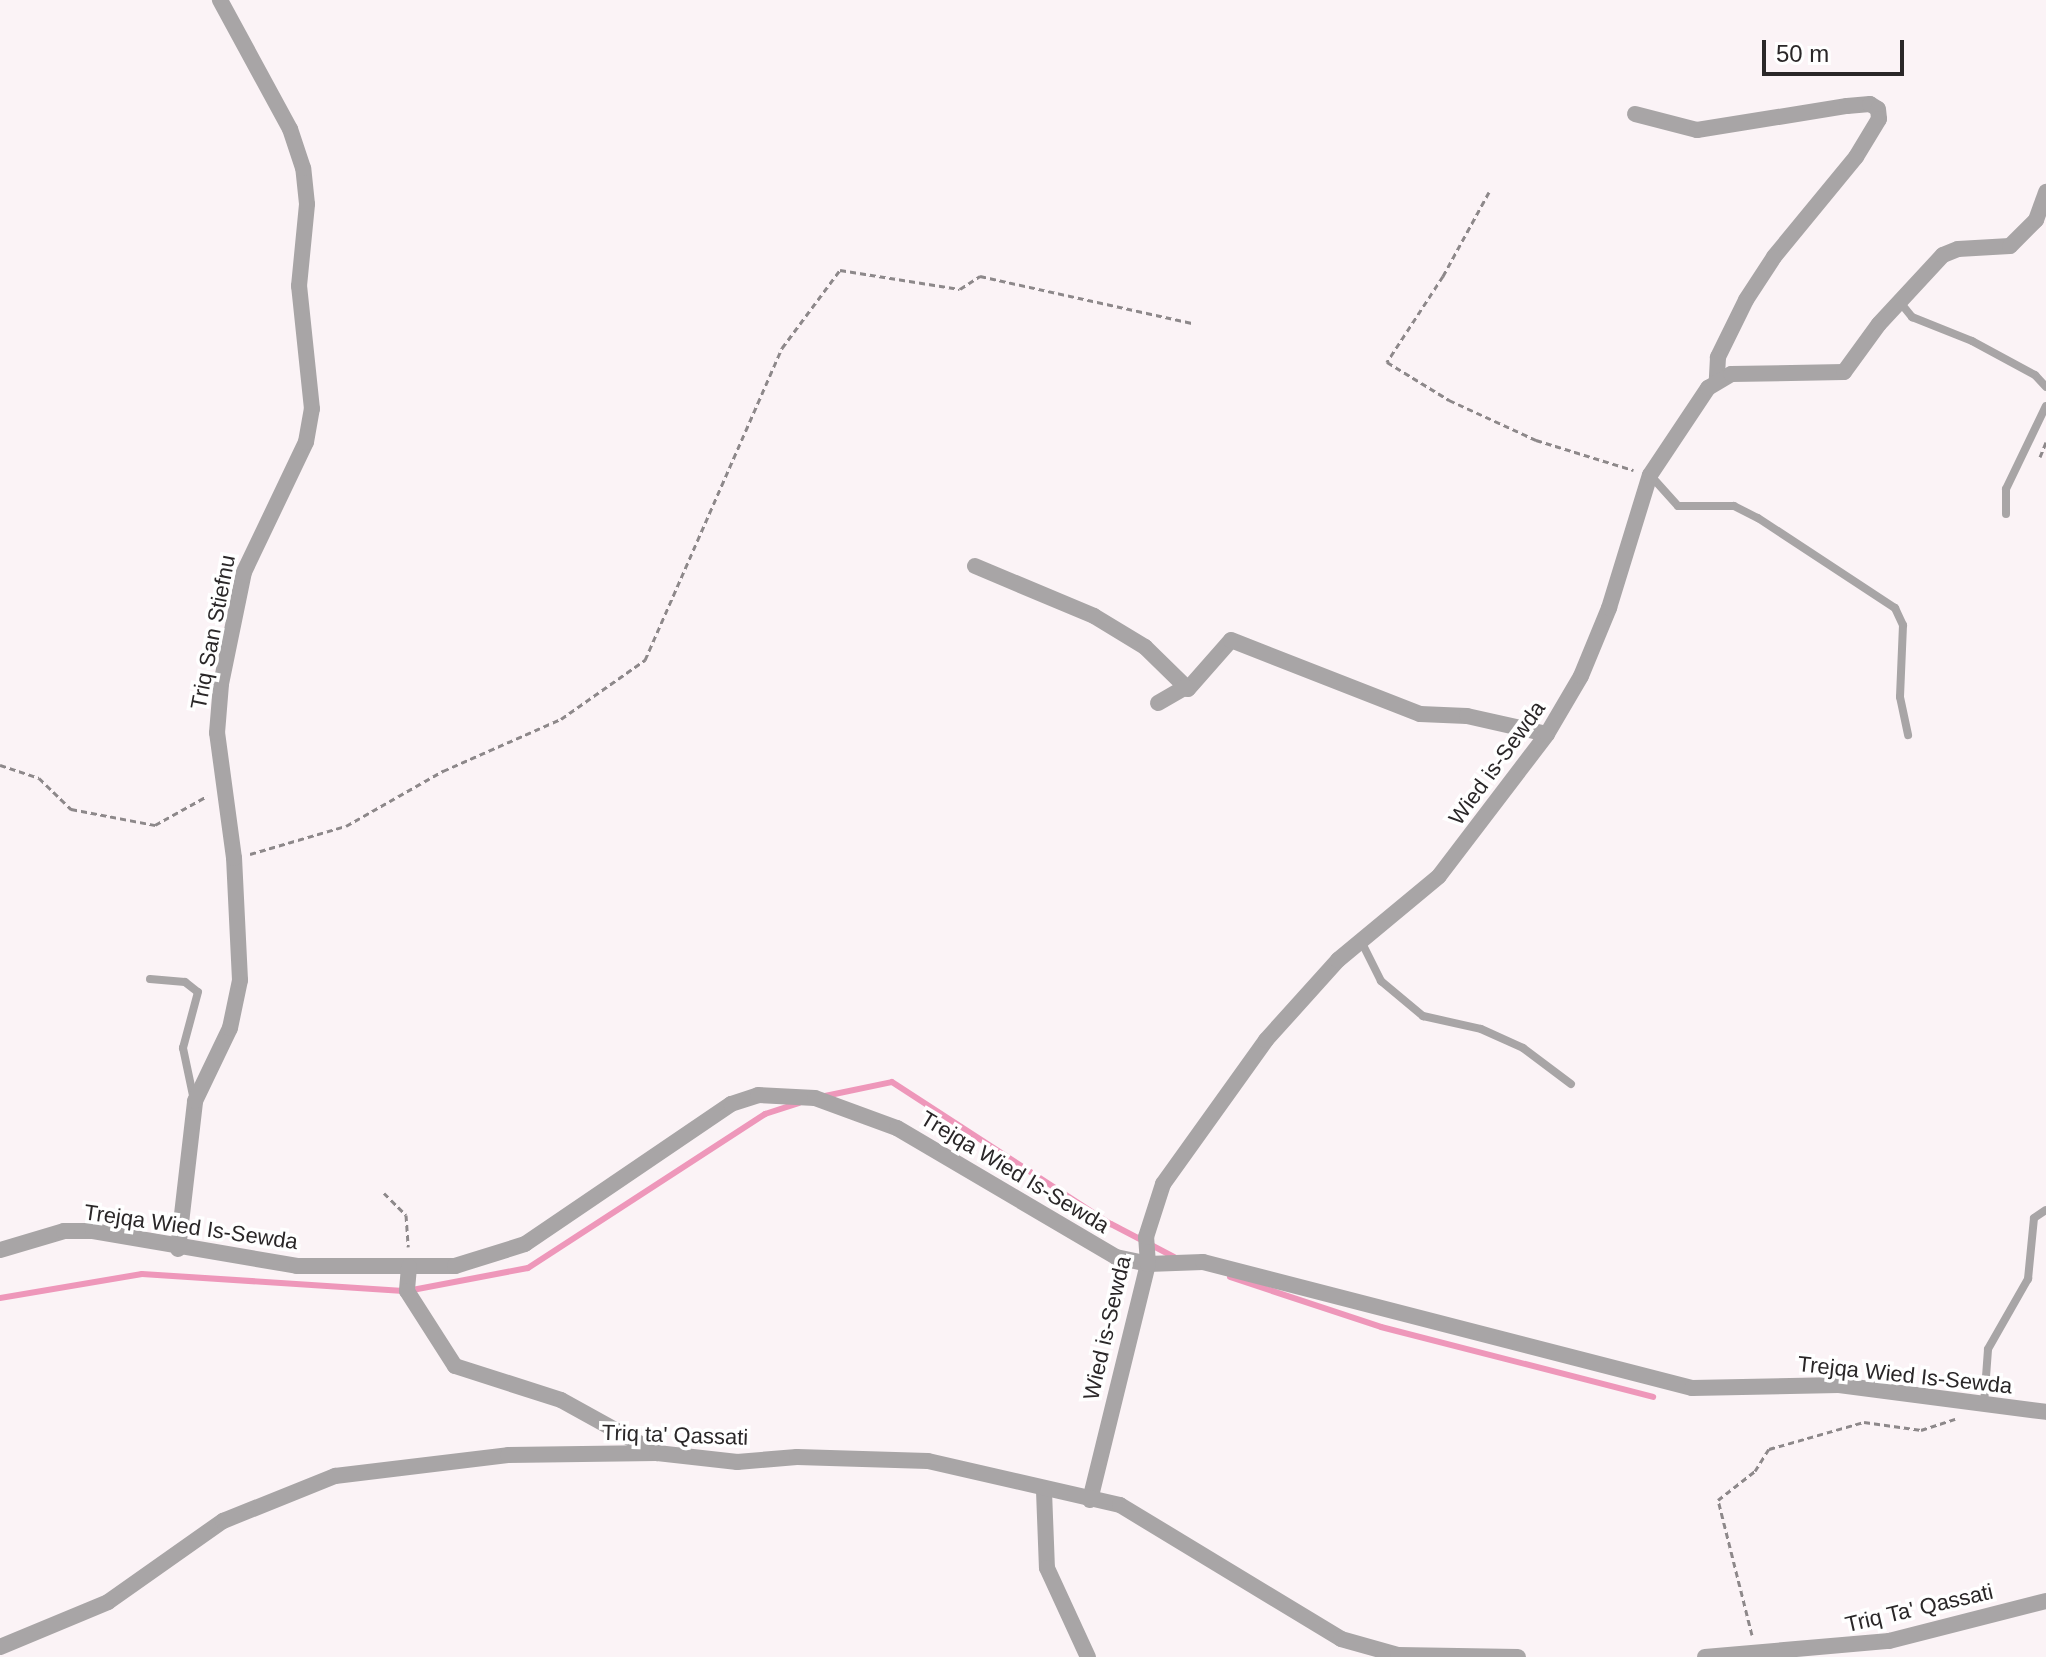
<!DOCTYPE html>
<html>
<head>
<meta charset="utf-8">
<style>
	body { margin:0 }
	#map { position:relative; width:2046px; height:1657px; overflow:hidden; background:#fbf3f6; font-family:Arial,sans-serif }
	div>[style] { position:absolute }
	.stream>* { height:6px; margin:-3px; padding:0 3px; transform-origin:3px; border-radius:3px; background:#ee97ba }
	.path>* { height:3px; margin-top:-1.5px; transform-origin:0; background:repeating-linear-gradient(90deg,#8d888a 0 6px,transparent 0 10px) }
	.service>* { height:8px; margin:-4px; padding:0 4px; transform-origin:4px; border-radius:4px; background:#a8a5a6 }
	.minor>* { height:16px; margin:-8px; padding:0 8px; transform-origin:8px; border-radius:8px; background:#a8a5a6 }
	span { translate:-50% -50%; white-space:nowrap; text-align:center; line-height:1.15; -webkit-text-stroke:7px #fff; paint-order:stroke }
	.street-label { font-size:22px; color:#2a2728 }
	.scale { position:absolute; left:1762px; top:40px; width:142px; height:36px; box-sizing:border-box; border:4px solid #2a2728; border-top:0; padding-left:10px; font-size:24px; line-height:28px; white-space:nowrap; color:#2a2728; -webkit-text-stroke:6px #fff; paint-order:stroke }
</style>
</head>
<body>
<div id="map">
	<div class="stream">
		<div style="left:825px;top:1096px;width:68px;rotate:-11.8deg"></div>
		<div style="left:892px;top:1082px;width:261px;rotate:33deg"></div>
		<div style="left:1111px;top:1224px;width:71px;rotate:27.6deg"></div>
		<div style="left:1230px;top:1277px;width:159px;rotate:18.3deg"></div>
		<div style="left:1381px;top:1327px;width:281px;rotate:14.4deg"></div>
		<div style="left:0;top:1298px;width:144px;rotate:-9.6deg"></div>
		<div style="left:142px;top:1274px;width:266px;rotate:3.7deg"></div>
		<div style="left:407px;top:1291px;width:123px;rotate:-10.8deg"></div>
		<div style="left:528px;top:1268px;width:283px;rotate:-33deg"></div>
		<div style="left:765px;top:1114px;width:36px;rotate:-18deg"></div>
	</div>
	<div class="path">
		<div style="left:1489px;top:192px;width:96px;rotate:118.7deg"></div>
		<div style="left:1443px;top:276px;width:103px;rotate:123.1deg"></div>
		<div style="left:1387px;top:362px;width:73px;rotate:31.5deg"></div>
		<div style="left:1449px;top:400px;width:96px;rotate:24.7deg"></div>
		<div style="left:1536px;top:440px;width:102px;rotate:17.2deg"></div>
		<div style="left:2040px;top:457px;width:16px;rotate:-68deg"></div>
		<div style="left:0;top:765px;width:41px;rotate:18.4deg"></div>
		<div style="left:39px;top:778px;width:45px;rotate:44.1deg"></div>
		<div style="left:71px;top:809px;width:86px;rotate:10.8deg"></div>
		<div style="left:155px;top:825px;width:60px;rotate:-29.1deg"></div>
		<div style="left:250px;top:854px;width:100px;rotate:-16.3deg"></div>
		<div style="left:346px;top:826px;width:112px;rotate:-29.6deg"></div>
		<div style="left:443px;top:771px;width:129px;rotate:-23.8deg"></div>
		<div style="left:561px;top:719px;width:103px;rotate:-35.1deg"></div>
		<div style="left:645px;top:660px;width:341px;rotate:-66.3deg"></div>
		<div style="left:782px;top:348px;width:97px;rotate:-53.4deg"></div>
		<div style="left:840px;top:270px;width:121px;rotate:9deg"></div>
		<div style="left:960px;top:289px;width:24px;rotate:-33deg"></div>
		<div style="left:980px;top:276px;width:217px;rotate:12.5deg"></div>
		<div style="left:384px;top:1193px;width:31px;rotate:45deg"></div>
		<div style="left:406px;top:1215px;width:32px;rotate:86deg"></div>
		<div style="left:1752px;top:1635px;width:139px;rotate:-104.1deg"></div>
		<div style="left:1718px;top:1500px;width:47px;rotate:-38.1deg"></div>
		<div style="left:1755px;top:1471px;width:26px;rotate:-58deg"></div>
		<div style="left:1769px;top:1449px;width:99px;rotate:-15.9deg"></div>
		<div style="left:1864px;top:1422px;width:58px;rotate:8deg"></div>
		<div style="left:1921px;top:1430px;width:36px;rotate:-18deg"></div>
	</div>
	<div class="service">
		<div style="left:1899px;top:301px;width:21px;rotate:51deg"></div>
		<div style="left:1912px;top:317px;width:65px;rotate:21.8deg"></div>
		<div style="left:1972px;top:341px;width:72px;rotate:28.4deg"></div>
		<div style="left:2035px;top:375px;width:16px;rotate:47deg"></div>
		<div style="left:1651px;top:476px;width:40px;rotate:48deg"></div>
		<div style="left:1678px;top:506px;width:56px"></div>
		<div style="left:1734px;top:506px;width:27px;rotate:27deg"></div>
		<div style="left:1758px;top:518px;width:164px;rotate:33.3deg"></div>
		<div style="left:1895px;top:608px;width:19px;rotate:65deg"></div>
		<div style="left:1903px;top:625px;width:72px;rotate:92.4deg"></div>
		<div style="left:1900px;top:697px;width:39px;rotate:78deg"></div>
		<div style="left:2006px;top:514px;width:25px;rotate:-90deg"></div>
		<div style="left:2006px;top:489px;width:92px;rotate:-64.3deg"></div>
		<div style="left:1361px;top:941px;width:45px;rotate:63.4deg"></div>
		<div style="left:1381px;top:981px;width:55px;rotate:39.8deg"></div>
		<div style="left:1423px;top:1016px;width:59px;rotate:12.6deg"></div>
		<div style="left:1481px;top:1029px;width:46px;rotate:24.3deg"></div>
		<div style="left:1523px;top:1048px;width:60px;rotate:36.9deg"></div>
		<div style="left:150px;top:979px;width:35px;rotate:5deg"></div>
		<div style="left:185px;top:982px;width:16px;rotate:38deg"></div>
		<div style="left:198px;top:992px;width:58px;rotate:105deg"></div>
		<div style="left:183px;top:1048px;width:53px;rotate:78.1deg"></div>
		<div style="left:1984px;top:1404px;width:55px;rotate:-85.8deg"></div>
		<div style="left:1988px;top:1349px;width:81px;rotate:-60.3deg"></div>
		<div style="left:2028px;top:1279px;width:61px;rotate:-84.4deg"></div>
		<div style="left:2034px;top:1218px;width:14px;rotate:-34deg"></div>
	</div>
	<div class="minor">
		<div style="left:1635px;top:114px;width:64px;rotate:14.5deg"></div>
		<div style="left:1697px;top:130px;width:152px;rotate:-9.1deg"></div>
		<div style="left:1847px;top:106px;width:23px;rotate:-5deg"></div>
		<div style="left:1870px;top:104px;width:9px;rotate:32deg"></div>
		<div style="left:1878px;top:109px;width:10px;rotate:84deg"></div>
		<div style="left:1879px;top:119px;width:44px;rotate:121.2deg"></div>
		<div style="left:1856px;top:157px;width:129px;rotate:129.4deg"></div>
		<div style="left:1774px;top:257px;width:51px;rotate:123.1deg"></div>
		<div style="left:1746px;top:300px;width:64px;rotate:116.2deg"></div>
		<div style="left:1718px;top:357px;width:22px;rotate:93deg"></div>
		<div style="left:975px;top:566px;width:129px;rotate:22.8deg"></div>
		<div style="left:1094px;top:616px;width:60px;rotate:31.3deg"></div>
		<div style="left:1145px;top:647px;width:60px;rotate:44.3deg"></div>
		<div style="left:1188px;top:689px;width:65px;rotate:-48.7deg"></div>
		<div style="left:1231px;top:640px;width:203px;rotate:21.4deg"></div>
		<div style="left:1420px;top:714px;width:47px;rotate:2.4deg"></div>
		<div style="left:1467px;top:716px;width:82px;rotate:12.7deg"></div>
		<div style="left:1158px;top:703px;width:32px;rotate:-30deg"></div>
		<div style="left:178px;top:1249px;width:149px;rotate:-83.4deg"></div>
		<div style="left:195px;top:1101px;width:81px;rotate:-64.4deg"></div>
		<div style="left:230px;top:1028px;width:49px;rotate:-78.2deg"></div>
		<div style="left:240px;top:980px;width:122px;rotate:-92.8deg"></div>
		<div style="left:234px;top:858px;width:126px;rotate:-97.7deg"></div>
		<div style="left:217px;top:733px;width:49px;rotate:-85.3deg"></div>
		<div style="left:221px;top:684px;width:114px;rotate:-78.4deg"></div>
		<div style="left:244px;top:572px;width:144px;rotate:-64.5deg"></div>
		<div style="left:306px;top:442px;width:34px;rotate:-80deg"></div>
		<div style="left:312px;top:409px;width:124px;rotate:-96deg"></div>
		<div style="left:299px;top:286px;width:82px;rotate:-84.4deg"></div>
		<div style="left:307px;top:204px;width:36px;rotate:-96deg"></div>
		<div style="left:303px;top:168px;width:41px;rotate:-108.4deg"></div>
		<div style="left:290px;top:129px;width:147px;rotate:-118.5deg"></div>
		<div style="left:0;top:1250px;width:67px;rotate:-16.5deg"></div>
		<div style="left:64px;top:1231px;width:29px"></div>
		<div style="left:93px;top:1231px;width:207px;rotate:9.7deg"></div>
		<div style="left:297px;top:1266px;width:158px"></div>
		<div style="left:455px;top:1266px;width:73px;rotate:-17.4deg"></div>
		<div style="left:525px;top:1244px;width:249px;rotate:-34.2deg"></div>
		<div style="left:731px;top:1104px;width:28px;rotate:-18deg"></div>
		<div style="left:758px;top:1095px;width:57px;rotate:3deg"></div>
		<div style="left:815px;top:1098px;width:87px;rotate:20.1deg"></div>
		<div style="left:897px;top:1128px;width:254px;rotate:30.5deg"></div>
		<div style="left:1116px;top:1257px;width:33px;rotate:12deg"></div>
		<div style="left:1148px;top:1264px;width:55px;rotate:-2.1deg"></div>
		<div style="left:1203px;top:1262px;width:505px;rotate:14.45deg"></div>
		<div style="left:1692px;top:1388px;width:147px;rotate:-1.2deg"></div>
		<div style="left:1839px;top:1385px;width:209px;rotate:7.4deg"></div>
		<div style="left:409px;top:1267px;width:24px;rotate:95deg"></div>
		<div style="left:407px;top:1291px;width:89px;rotate:57.4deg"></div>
		<div style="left:455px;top:1366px;width:111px;rotate:17.8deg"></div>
		<div style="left:561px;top:1400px;width:110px;rotate:28.9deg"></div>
		<div style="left:1044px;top:1491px;width:77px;rotate:87.8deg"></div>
		<div style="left:1047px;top:1568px;width:98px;rotate:65.3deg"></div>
		<div style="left:1090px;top:1500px;width:243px;rotate:-76.2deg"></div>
		<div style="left:1148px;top:1264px;width:27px;rotate:-94deg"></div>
		<div style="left:1146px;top:1237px;width:56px;rotate:-72.2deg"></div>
		<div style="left:1163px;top:1184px;width:177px;rotate:-54.4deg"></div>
		<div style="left:1266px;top:1040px;width:108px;rotate:-48deg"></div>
		<div style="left:1338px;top:960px;width:131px;rotate:-39.7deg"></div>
		<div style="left:1439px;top:876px;width:178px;rotate:-52.7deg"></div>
		<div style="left:1547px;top:734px;width:67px;rotate:-59.6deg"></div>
		<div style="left:1581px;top:676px;width:74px;rotate:-67.6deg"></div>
		<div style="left:1609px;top:608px;width:139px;rotate:-72.9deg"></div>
		<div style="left:1650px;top:475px;width:105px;rotate:-56.3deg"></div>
		<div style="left:1708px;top:388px;width:27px;rotate:-31deg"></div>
		<div style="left:1731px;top:374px;width:113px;rotate:-1deg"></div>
		<div style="left:1844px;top:372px;width:59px;rotate:-53.9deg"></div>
		<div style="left:1879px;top:324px;width:94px;rotate:-47.2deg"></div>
		<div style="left:1943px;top:255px;width:16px;rotate:-22deg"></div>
		<div style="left:1958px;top:249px;width:52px;rotate:-3.3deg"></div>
		<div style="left:2010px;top:246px;width:37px;rotate:-45deg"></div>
		<div style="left:2036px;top:220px;width:30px;rotate:-70deg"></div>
		<div style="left:0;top:1647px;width:117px;rotate:-22.6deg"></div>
		<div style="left:108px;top:1602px;width:141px;rotate:-35.2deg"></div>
		<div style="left:223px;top:1521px;width:121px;rotate:-21.9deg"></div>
		<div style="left:335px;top:1476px;width:174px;rotate:-6.9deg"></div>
		<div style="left:508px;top:1455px;width:149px;rotate:-0.8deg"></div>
		<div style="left:657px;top:1453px;width:81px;rotate:6.4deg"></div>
		<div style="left:737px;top:1462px;width:60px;rotate:-4.8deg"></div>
		<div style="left:797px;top:1457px;width:131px;rotate:1.7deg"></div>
		<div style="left:928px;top:1461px;width:197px;rotate:12.9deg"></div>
		<div style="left:1120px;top:1505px;width:258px;rotate:31.2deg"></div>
		<div style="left:1341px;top:1639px;width:59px;rotate:15.7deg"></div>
		<div style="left:1398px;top:1655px;width:120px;rotate:1deg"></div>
		<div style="left:1705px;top:1657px;width:185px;rotate:-5deg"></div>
		<div style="left:1889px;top:1641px;width:162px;rotate:-14.3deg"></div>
	</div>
	<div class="street-label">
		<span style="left:213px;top:632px;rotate:-79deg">Triq San Stiefnu</span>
		<span style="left:1497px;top:763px;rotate:-54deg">Wied is-Sewda</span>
		<span style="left:1015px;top:1172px;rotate:31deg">Trejqa Wied Is-Sewda</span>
		<span style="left:191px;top:1227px;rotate:8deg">Trejqa Wied Is-Sewda</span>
		<span style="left:1107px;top:1328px;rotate:-77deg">Wied is-Sewda</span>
		<span style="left:1905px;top:1375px;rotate:6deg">Trejqa Wied Is-Sewda</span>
		<span style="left:675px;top:1435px;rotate:2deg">Triq ta' Qassati</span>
		<span style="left:1919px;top:1608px;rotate:-13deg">Triq Ta' Qassati</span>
	</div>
	<div class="scale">50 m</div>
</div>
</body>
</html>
